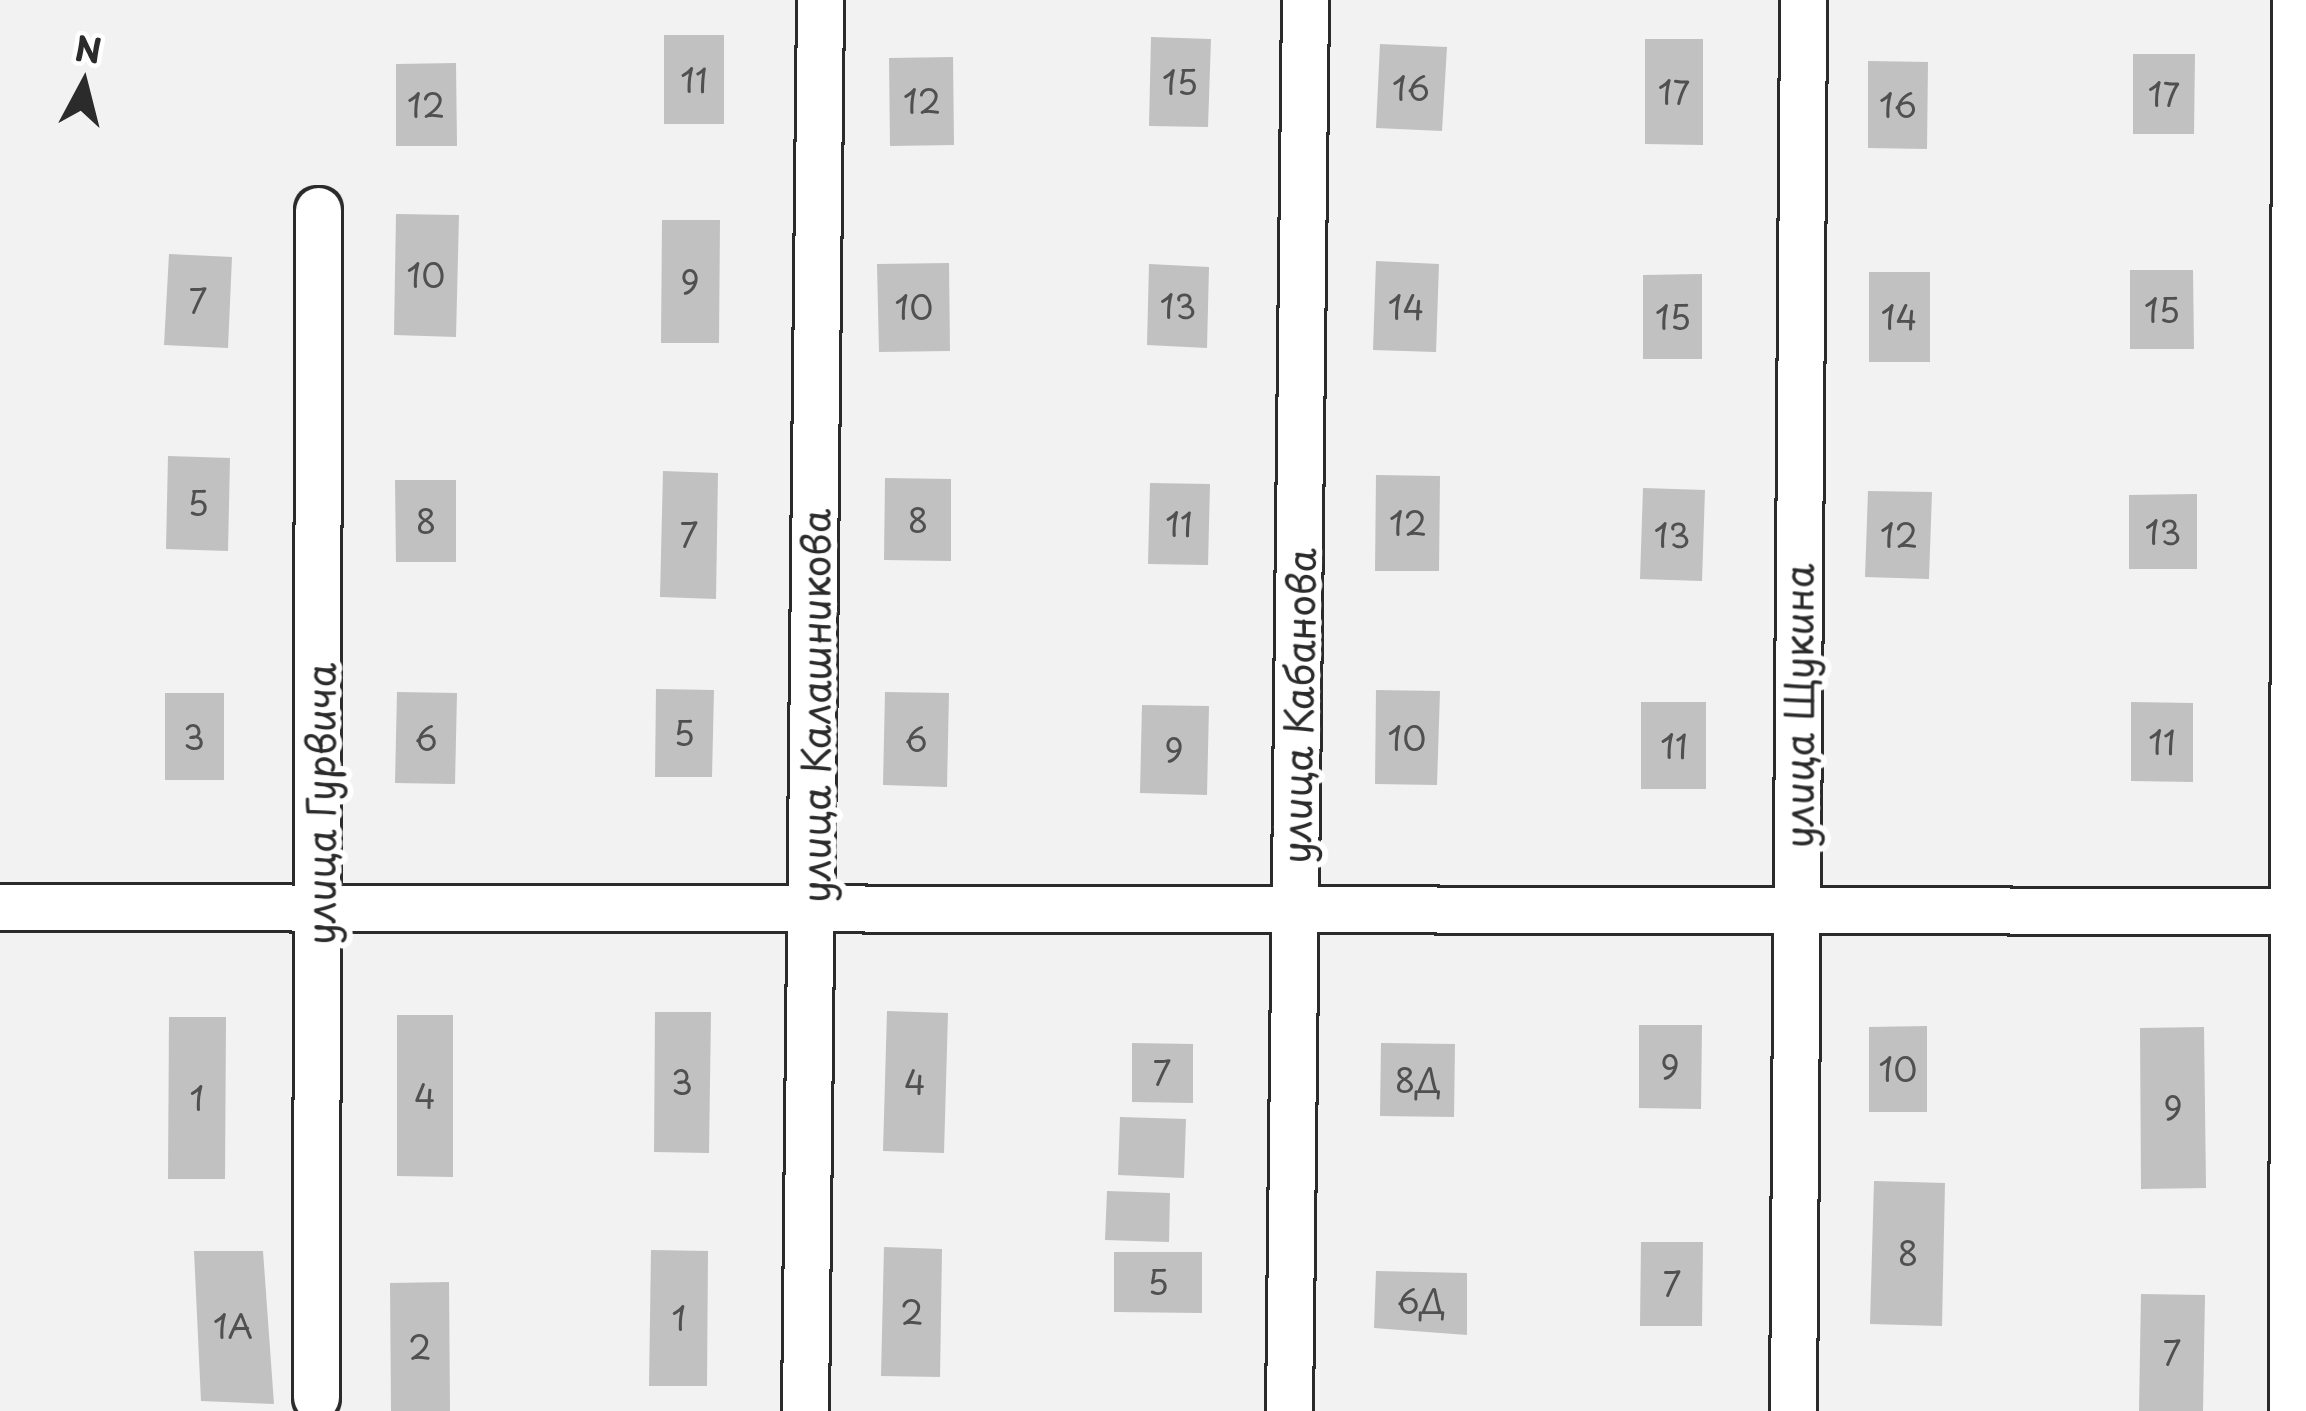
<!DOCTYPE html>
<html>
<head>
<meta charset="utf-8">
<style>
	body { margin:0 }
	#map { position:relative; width:2306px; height:1411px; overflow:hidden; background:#f2f2f2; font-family:"Playpen Sans",sans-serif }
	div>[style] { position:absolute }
	.building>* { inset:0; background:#c1c1c1 }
	.roads { filter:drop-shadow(3px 0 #2b2b2b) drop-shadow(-3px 0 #2b2b2b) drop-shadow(0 3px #2b2b2b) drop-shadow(0 -3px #2b2b2b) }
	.minor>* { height:45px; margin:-22.5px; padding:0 22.5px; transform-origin:22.5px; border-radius:22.5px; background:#fff }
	span { translate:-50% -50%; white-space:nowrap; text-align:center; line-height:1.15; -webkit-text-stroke:12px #fff; paint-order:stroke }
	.number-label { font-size:33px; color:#505050 }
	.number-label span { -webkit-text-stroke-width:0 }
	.street-label { font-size:39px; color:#2b2b2b }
	.north { position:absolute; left:24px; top:24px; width:120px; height:120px; -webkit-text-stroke:9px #fff; paint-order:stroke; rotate:7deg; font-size:33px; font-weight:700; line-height:48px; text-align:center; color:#2b2b2b }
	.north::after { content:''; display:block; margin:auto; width:42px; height:54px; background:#2b2b2b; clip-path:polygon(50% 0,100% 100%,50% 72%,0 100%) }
</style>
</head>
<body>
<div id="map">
	<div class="building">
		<div style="clip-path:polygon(664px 35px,724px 35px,724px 124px,664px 124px)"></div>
		<div style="clip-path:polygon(1151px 37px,1211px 39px,1208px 127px,1149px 126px)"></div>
		<div style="clip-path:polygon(1645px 39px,1703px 39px,1703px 145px,1645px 144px)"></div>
		<div style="clip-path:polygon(1380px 44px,1447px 47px,1442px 131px,1376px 128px)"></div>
		<div style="clip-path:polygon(2133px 54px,2195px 54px,2194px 134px,2133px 134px)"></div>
		<div style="clip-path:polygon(953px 57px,954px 145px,890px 146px,889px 58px)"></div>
		<div style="clip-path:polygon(1868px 61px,1928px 62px,1927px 149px,1868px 148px)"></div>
		<div style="clip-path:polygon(456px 63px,457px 146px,396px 146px,396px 64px)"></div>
		<div style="clip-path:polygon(396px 214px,459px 215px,456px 337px,394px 335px)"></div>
		<div style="clip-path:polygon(662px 220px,720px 220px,719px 343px,661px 343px)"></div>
		<div style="clip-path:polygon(169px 254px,232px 257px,228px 348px,164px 345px)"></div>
		<div style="clip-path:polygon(1376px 261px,1439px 264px,1436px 352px,1373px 350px)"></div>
		<div style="clip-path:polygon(949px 263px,950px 351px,879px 352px,877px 264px)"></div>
		<div style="clip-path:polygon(1149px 264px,1209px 267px,1207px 348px,1147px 345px)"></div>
		<div style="clip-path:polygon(2130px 270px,2193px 270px,2194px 349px,2130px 349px)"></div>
		<div style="clip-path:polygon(1869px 272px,1930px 272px,1930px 362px,1869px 362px)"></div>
		<div style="clip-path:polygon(1702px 274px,1702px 359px,1643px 359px,1643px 275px)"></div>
		<div style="clip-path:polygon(168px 456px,230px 458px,228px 551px,166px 549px)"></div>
		<div style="clip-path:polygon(663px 471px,718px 473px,716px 599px,660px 597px)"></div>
		<div style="clip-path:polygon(1376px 475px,1440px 476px,1439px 571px,1375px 571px)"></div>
		<div style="clip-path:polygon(885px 478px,951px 479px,951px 561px,884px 560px)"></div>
		<div style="clip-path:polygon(395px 480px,456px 480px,456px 562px,396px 562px)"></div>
		<div style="clip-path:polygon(1150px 483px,1210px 484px,1208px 565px,1148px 564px)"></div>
		<div style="clip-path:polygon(1643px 488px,1705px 490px,1702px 581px,1640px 579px)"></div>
		<div style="clip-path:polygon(1868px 491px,1932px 492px,1929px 579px,1865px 577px)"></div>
		<div style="clip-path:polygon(2197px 494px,2197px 569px,2129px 569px,2129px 495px)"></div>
		<div style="clip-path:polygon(656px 689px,714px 690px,712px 777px,655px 777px)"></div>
		<div style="clip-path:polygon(1376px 690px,1440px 691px,1437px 785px,1375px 784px)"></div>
		<div style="clip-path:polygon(397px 692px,457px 693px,455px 784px,395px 783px)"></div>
		<div style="clip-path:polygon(885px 692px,949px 693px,947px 787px,883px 785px)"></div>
		<div style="clip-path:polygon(165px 693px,224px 693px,224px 780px,165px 780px)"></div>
		<div style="clip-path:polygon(1641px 702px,1706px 702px,1706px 789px,1641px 789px)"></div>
		<div style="clip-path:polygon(2131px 702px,2193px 703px,2193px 782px,2131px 781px)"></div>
		<div style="clip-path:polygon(1142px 705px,1209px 706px,1207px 795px,1140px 793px)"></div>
		<div style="clip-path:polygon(887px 1011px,948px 1013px,944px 1153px,883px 1151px)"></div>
		<div style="clip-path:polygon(655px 1012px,711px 1012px,709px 1153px,654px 1152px)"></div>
		<div style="clip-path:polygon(397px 1015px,453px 1015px,453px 1177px,397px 1176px)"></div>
		<div style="clip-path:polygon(169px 1017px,226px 1017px,225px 1179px,168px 1179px)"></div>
		<div style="clip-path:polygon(1639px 1025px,1702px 1025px,1701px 1109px,1639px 1108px)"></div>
		<div style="clip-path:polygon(1927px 1026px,1927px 1112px,1869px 1112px,1869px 1027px)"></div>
		<div style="clip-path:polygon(2204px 1027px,2206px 1188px,2141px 1189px,2140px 1028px)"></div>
		<div style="clip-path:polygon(1132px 1043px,1193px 1044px,1193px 1103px,1132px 1102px)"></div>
		<div style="clip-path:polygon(1381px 1043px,1455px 1044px,1454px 1117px,1380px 1116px)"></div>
		<div style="clip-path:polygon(1120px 1117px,1186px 1119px,1184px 1178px,1118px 1175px)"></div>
		<div style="clip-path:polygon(1874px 1181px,1945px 1183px,1942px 1326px,1870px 1324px)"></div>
		<div style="clip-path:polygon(1107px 1191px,1170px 1193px,1169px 1242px,1105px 1240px)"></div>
		<div style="clip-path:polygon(1641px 1242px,1703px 1242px,1702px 1326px,1640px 1326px)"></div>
		<div style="clip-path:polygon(884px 1247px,942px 1249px,940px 1377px,881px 1376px)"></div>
		<div style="clip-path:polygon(651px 1250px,708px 1251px,707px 1386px,649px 1386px)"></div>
		<div style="clip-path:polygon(194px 1251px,263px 1251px,274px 1404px,201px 1401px)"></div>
		<div style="clip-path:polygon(1114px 1252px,1202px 1252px,1202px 1313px,1114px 1312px)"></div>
		<div style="clip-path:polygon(1376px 1271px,1467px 1273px,1467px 1335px,1374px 1328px)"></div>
		<div style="clip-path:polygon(449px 1282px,450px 1411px,391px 1411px,390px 1283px)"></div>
		<div style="clip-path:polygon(2141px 1294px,2205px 1295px,2203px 1411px,2139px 1411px)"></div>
	</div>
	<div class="roads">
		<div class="minor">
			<div style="left:0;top:907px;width:2306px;rotate:0.1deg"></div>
			<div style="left:316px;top:1397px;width:1187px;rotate:-89.9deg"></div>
			<div style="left:805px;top:1411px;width:1411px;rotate:-89.39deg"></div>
			<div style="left:1289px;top:1411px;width:1411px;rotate:-89.35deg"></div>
			<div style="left:1793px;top:1411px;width:1411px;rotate:-89.59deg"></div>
			<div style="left:2292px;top:1411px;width:1411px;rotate:-89.88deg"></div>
		</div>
	</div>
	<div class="number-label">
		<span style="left:694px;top:80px">11</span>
		<span style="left:1180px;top:82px">15</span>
		<span style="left:1411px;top:88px">16</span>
		<span style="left:1674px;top:92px">17</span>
		<span style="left:2164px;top:94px">17</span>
		<span style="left:922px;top:101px">12</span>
		<span style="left:426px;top:105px">12</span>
		<span style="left:1898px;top:105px">16</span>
		<span style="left:426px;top:275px">10</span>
		<span style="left:690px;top:282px">9</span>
		<span style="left:198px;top:301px">7</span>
		<span style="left:1178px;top:306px">13</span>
		<span style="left:914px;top:307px">10</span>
		<span style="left:1406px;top:307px">14</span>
		<span style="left:2162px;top:310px">15</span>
		<span style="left:1673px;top:317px">15</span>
		<span style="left:1899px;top:317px">14</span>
		<span style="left:198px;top:503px">5</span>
		<span style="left:918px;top:520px">8</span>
		<span style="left:426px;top:521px">8</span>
		<span style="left:1408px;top:523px">12</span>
		<span style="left:1179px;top:524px">11</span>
		<span style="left:2163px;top:532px">13</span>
		<span style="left:689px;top:535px">7</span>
		<span style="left:1672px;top:535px">13</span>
		<span style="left:1899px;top:535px">12</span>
		<span style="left:684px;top:733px">5</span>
		<span style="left:194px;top:737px">3</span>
		<span style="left:426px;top:738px">6</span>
		<span style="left:1407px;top:738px">10</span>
		<span style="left:916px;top:739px">6</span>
		<span style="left:2162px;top:742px">11</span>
		<span style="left:1674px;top:746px">11</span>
		<span style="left:1174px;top:750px">9</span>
		<span style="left:1670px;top:1067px">9</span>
		<span style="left:1898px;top:1069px">10</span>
		<span style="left:1162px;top:1073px">7</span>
		<span style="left:1418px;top:1080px">8Д</span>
		<span style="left:682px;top:1082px">3</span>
		<span style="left:915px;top:1082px">4</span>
		<span style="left:425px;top:1096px">4</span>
		<span style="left:197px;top:1098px">1</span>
		<span style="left:2173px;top:1108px">9</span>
		<span style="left:1908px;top:1253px">8</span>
		<span style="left:1158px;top:1282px">5</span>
		<span style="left:1672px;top:1284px">7</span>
		<span style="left:1421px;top:1301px">6Д</span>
		<span style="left:912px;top:1312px">2</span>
		<span style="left:679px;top:1318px">1</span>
		<span style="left:233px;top:1326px">1А</span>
		<span style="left:420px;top:1347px">2</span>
		<span style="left:2172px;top:1353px">7</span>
	</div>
	<div class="street-label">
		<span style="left:815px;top:706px;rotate:-90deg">улица Калашникова</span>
		<span style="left:1298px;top:706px;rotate:-89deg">улица Кабанова</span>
		<span style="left:1798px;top:706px;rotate:-90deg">улица Щукина</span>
		<span style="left:320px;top:804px;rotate:-90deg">улица Гурвича</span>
	</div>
	<div class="north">N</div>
</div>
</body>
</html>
